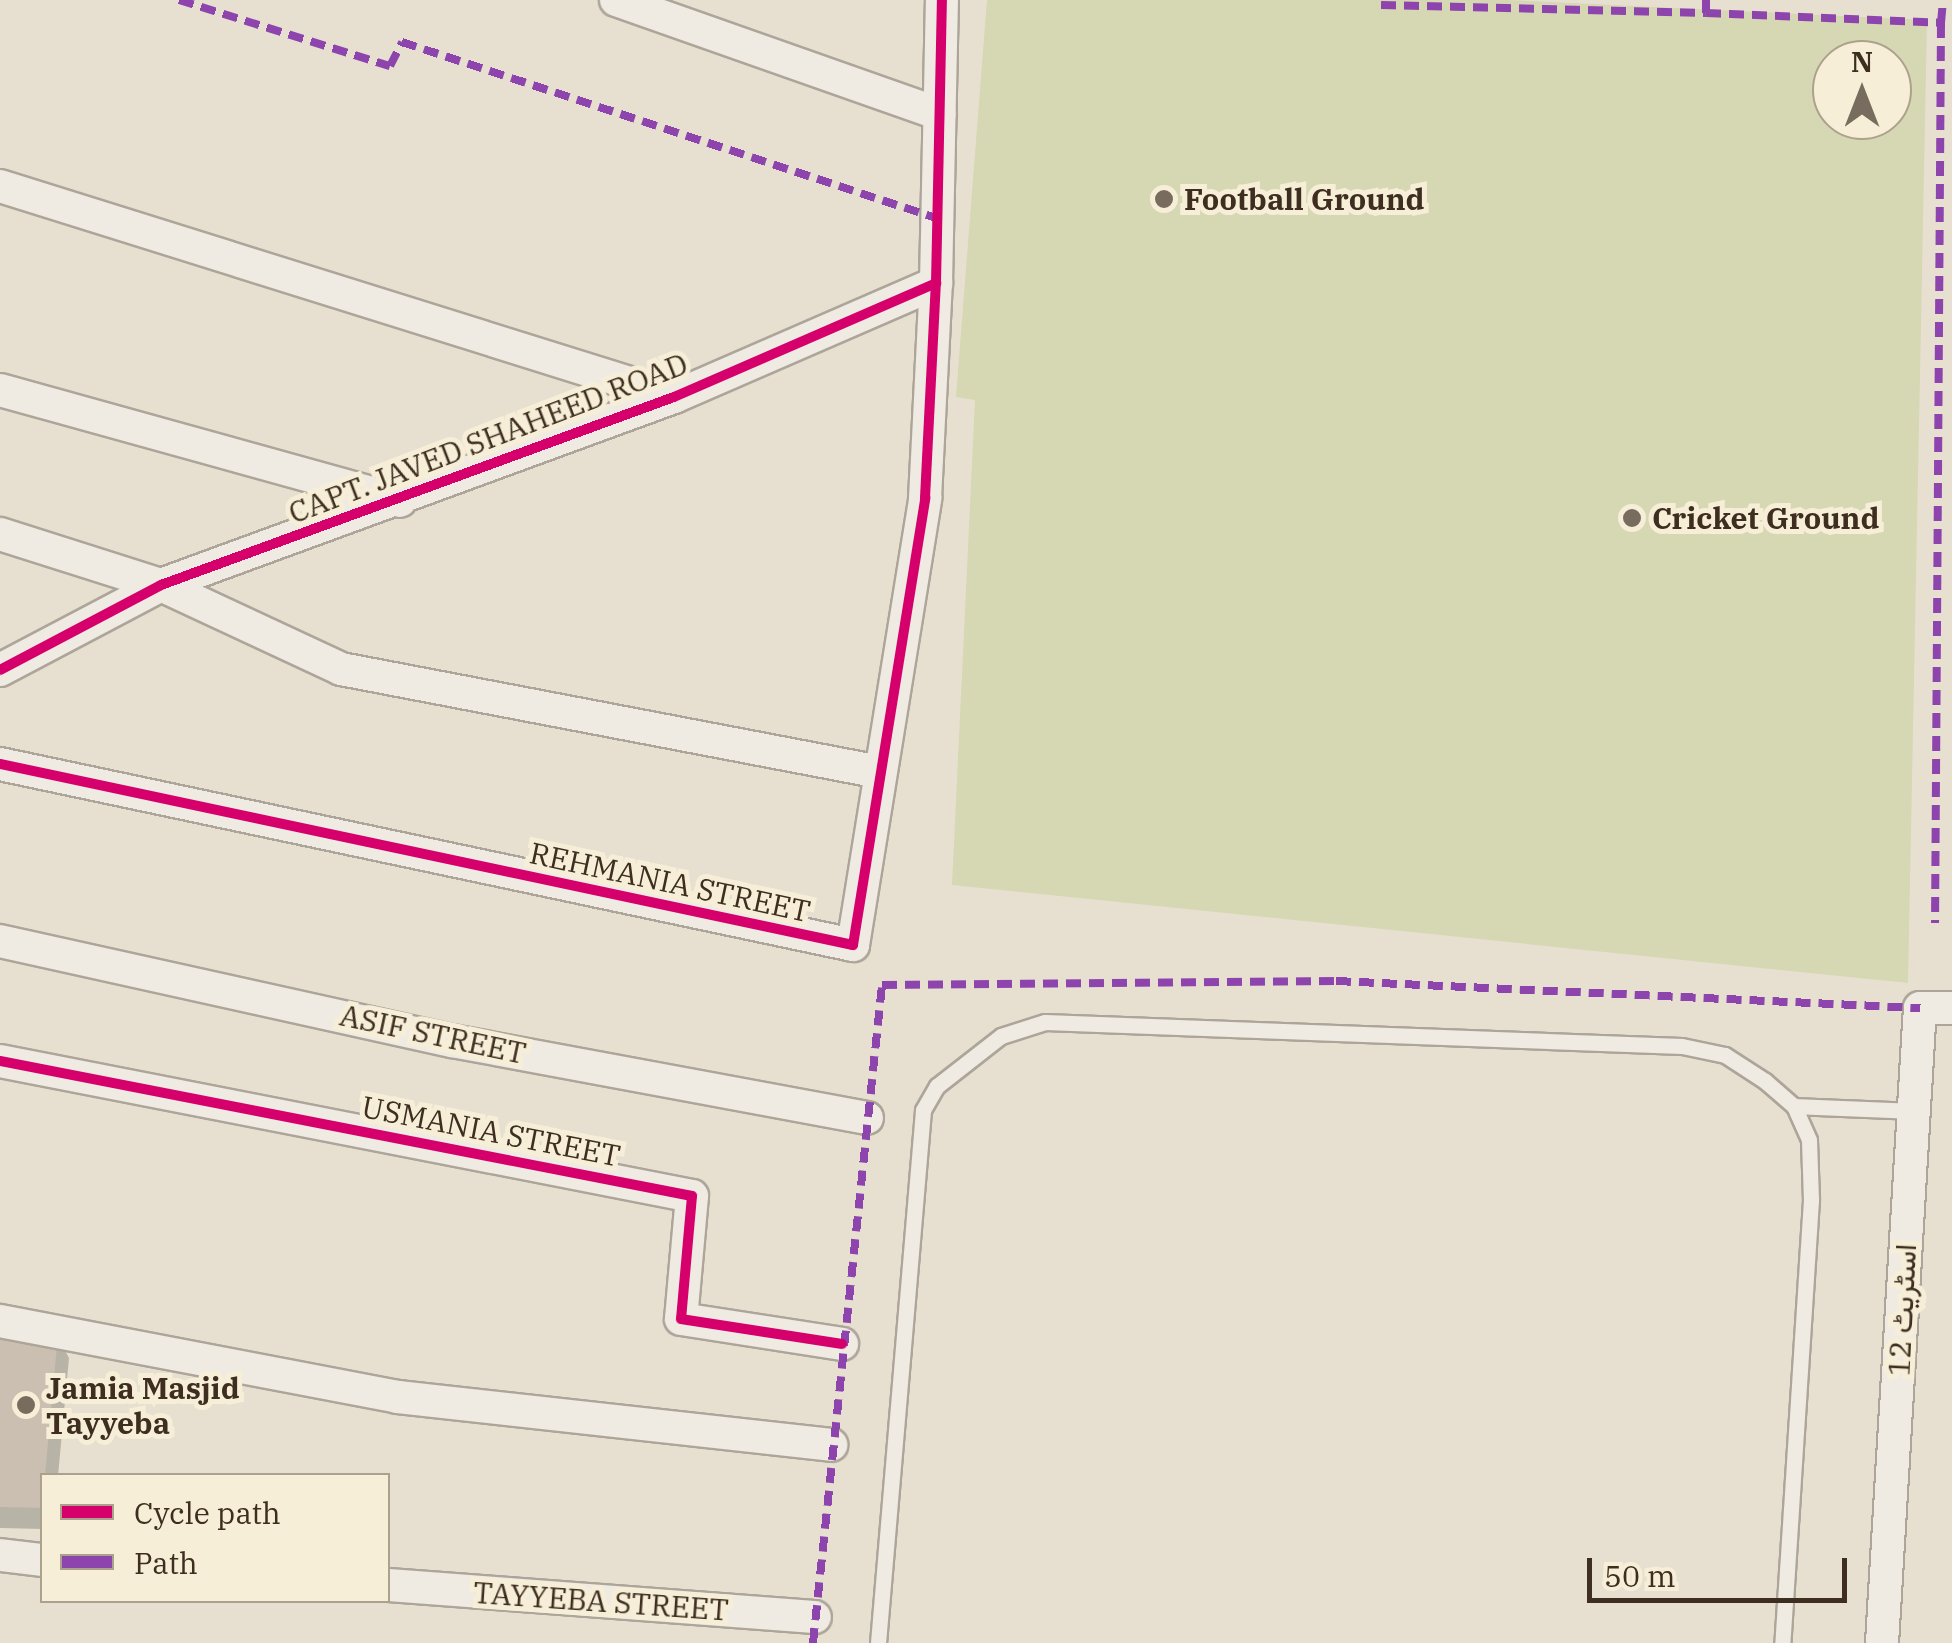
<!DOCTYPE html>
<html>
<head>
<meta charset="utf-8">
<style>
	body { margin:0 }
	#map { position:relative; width:1952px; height:1643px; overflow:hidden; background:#e7e0d1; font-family:"IBM Plex Serif",Vazirmatn,serif }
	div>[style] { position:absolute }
	.green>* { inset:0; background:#d6d7b3 }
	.shadow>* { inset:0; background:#0003 }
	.building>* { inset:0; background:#cbbfb2 }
	.roads { filter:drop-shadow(2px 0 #ada599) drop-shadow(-2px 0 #ada599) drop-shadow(0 2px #ada599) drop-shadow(0 -2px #ada599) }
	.service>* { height:15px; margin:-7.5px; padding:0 7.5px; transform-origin:7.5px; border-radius:7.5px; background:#efebe3 }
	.minor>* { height:32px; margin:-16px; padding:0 16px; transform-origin:16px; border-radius:16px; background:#efebe3 }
	.quiet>* { height:8px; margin-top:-4px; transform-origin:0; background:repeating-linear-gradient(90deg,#8e44ad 0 15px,transparent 0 23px) }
	.cycleway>* { height:10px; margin:-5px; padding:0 5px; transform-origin:5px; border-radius:5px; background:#d6006c }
	.dots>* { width:28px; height:28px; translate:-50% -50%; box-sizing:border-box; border:5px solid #f7eed8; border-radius:50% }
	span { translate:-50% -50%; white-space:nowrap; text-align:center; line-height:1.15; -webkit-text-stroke:10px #f7eed8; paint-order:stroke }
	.poi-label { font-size:30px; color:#3d2e20; font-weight:700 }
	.left { translate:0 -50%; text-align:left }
	.street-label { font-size:30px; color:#3d2e20 }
	.legend { position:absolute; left:40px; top:1473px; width:350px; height:130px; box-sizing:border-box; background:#f7eed8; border:2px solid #ada18e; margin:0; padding:12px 18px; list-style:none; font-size:30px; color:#3d2e20 }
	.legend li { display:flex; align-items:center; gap:20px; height:50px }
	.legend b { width:50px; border:2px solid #ada18e }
	.north { position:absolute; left:1812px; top:40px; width:100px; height:100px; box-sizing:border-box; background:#f7eed8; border:2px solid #ada18e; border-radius:50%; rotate:0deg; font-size:28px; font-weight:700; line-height:40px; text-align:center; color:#3d2e20 }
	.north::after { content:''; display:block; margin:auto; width:35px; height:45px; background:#786c5e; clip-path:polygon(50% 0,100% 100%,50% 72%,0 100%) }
	.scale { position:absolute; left:1587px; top:1558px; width:260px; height:45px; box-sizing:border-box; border:5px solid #3d2e20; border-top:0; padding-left:12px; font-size:30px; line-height:35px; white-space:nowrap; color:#3d2e20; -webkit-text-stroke:8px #f7eed8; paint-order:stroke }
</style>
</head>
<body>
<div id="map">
	<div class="green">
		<div style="clip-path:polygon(evenodd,987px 0,1508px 0,1927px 20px,1908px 983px,952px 885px,975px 400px,956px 397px,987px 0,1832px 60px,1892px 60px,1892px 120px,1832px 120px,1832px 60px)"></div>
	</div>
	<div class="shadow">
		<div style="clip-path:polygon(0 1325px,57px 1336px,69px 1358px,58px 1476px,42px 1476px,42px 1529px,0 1528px)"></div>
	</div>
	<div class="building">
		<div style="clip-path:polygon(0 1323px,58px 1334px,42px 1508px,0 1507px)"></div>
	</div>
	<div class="roads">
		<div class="service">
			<div style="left:1794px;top:1106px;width:120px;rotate:2.4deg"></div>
			<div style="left:878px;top:1643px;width:535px;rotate:-85.17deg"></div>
			<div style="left:923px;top:1110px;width:28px;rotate:-60deg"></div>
			<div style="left:937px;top:1086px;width:81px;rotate:-38deg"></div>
			<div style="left:1001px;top:1036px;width:46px;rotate:-17.7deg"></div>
			<div style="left:1045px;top:1022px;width:637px;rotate:2.16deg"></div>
			<div style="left:1682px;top:1046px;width:44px;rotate:11.8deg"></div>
			<div style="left:1725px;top:1055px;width:48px;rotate:33deg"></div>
			<div style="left:1765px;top:1081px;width:38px;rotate:41deg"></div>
			<div style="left:1794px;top:1106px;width:37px;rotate:66deg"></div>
			<div style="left:1809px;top:1140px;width:60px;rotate:88.1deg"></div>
			<div style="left:1811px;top:1200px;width:444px;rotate:93.7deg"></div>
		</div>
		<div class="minor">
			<div style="left:616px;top:0;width:343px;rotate:19.4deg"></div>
			<div style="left:0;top:186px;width:706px;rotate:17.38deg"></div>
			<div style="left:0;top:390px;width:415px;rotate:15.5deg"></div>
			<div style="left:0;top:534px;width:169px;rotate:17.6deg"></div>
			<div style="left:161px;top:585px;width:199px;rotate:25deg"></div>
			<div style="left:341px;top:669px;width:549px;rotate:10.82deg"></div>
			<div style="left:0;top:670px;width:182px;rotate:-27.8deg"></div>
			<div style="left:161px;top:585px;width:546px;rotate:-20.13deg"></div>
			<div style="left:674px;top:397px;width:286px;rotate:-23.5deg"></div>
			<div style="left:936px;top:283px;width:283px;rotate:-88.8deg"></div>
			<div style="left:0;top:764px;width:872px;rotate:11.98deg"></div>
			<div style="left:853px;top:945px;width:453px;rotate:-80.8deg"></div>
			<div style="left:925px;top:498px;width:215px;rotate:-87.1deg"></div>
			<div style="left:0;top:941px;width:463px;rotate:12.5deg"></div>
			<div style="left:452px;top:1041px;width:422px;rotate:10.5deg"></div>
			<div style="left:0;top:1061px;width:705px;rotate:11.04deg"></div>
			<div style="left:692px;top:1196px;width:123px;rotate:95.1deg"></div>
			<div style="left:681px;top:1319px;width:163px;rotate:8.8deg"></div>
			<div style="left:0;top:1321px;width:405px;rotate:10.8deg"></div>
			<div style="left:398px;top:1397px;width:436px;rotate:6.3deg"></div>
			<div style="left:0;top:1555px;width:42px;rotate:6.8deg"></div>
			<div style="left:388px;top:1585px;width:428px;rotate:4.3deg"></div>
			<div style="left:1882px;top:1643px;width:636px;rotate:-86.58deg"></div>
			<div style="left:1920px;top:1008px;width:32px"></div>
		</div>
	</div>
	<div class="quiet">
		<div style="left:179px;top:0;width:221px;rotate:17.4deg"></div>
		<div style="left:390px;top:66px;width:27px;rotate:-63deg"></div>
		<div style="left:402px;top:42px;width:562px;rotate:18.24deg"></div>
		<div style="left:1706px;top:0;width:13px;rotate:90deg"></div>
		<div style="left:1706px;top:13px;width:235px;rotate:2.4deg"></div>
		<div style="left:1941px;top:23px;width:900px;rotate:90.38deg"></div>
		<div style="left:1381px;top:5px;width:325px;rotate:1.4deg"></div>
		<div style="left:1941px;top:23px;width:23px;rotate:-85deg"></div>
		<div style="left:813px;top:1643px;width:662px;rotate:-84.01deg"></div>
		<div style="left:882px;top:985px;width:454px;rotate:-0.5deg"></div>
		<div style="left:1336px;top:981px;width:585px;rotate:2.65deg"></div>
	</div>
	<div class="cycleway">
		<div style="left:0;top:670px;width:182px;rotate:-27.8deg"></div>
		<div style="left:161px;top:585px;width:546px;rotate:-20.13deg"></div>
		<div style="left:674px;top:397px;width:286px;rotate:-23.5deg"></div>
		<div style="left:936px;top:283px;width:283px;rotate:-88.8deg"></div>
		<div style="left:0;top:764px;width:872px;rotate:11.98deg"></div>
		<div style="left:853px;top:945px;width:453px;rotate:-80.8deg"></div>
		<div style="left:925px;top:498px;width:215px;rotate:-87.1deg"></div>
		<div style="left:0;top:1061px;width:705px;rotate:11.04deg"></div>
		<div style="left:692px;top:1196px;width:123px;rotate:95.1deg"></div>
		<div style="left:681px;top:1319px;width:163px;rotate:8.8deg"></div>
	</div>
	<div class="dots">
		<div style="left:1164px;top:199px;background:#786c5e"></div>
		<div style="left:1632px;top:518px;background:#786c5e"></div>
		<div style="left:26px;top:1405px;background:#786c5e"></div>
	</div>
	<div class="poi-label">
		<span class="left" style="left:1184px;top:199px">Football Ground</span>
		<span class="left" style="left:1652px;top:518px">Cricket Ground</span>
		<span class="left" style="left:46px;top:1405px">Jamia Masjid<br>Tayyeba</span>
	</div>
	<div class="street-label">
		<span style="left:488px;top:438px;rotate:-21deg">CAPT. JAVED SHAHEED ROAD</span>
		<span style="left:670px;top:882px;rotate:12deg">REHMANIA STREET</span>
		<span style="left:433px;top:1034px;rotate:12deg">ASIF STREET</span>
		<span style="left:491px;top:1131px;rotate:11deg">USMANIA STREET</span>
		<span style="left:1902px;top:1310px;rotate:-87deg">اسٹریٹ 12</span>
		<span style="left:601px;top:1601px;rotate:4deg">TAYYEBA STREET</span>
	</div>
	<ul class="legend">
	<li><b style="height:12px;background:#d6006c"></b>Cycle path</li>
	<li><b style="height:12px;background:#8e44ad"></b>Path</li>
	</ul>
	<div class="north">N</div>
	<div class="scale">50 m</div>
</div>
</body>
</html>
